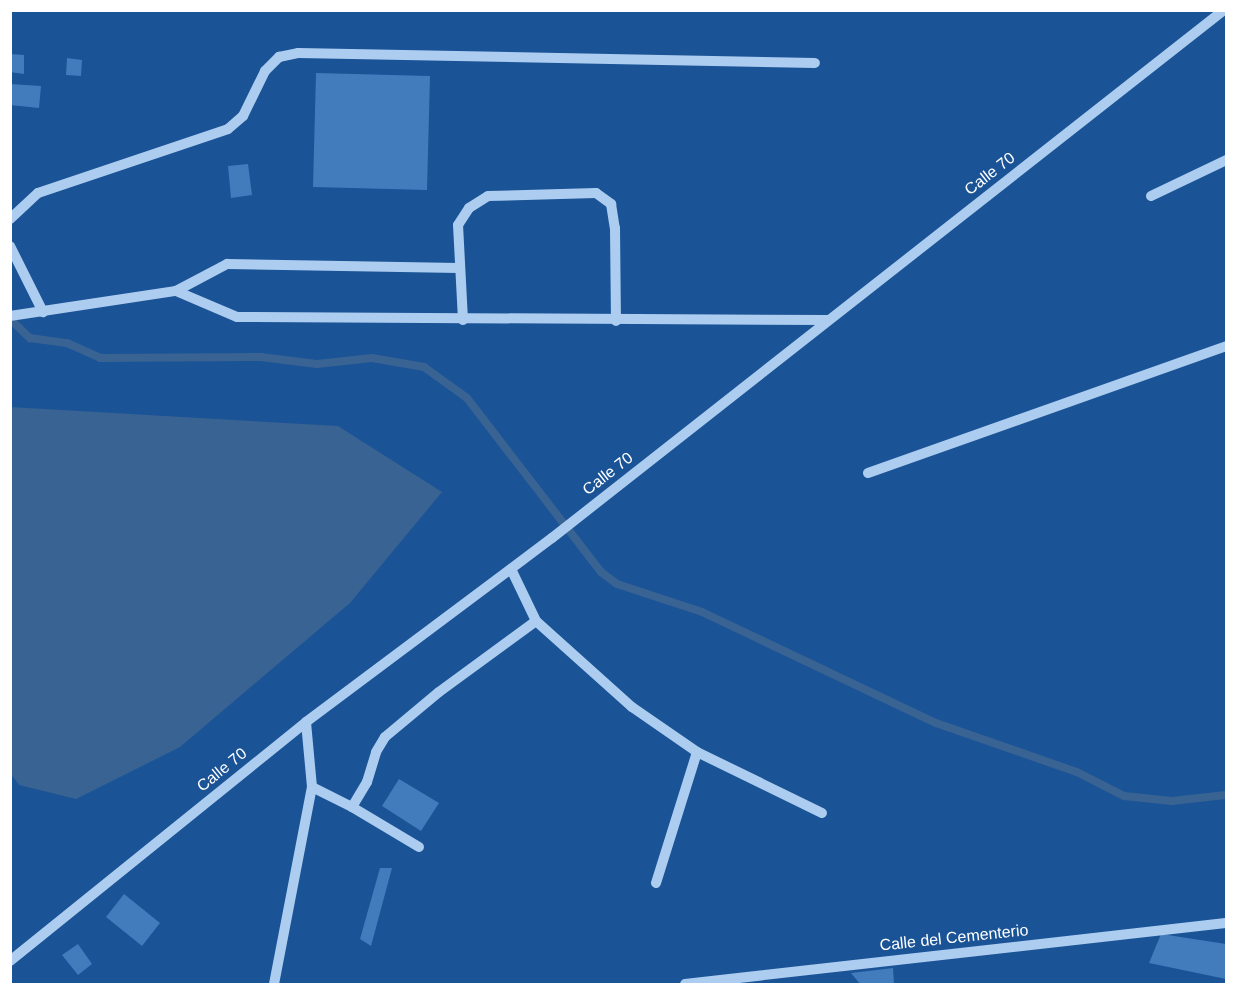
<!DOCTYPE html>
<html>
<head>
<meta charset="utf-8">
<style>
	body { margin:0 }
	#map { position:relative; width:1237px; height:995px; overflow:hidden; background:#1a5396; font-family:Arial,sans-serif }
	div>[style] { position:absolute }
	.water>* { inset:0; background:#396393 }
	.stream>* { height:8px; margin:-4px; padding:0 4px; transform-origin:4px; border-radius:4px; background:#396393 }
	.building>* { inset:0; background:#437cbd }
	.minor>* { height:10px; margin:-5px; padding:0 5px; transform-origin:5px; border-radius:5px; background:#adcdf0 }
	span { translate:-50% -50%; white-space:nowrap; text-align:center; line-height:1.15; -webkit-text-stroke:4.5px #1a5396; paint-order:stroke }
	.street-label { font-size:16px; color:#fff }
	.frame { position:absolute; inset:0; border:12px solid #fff; pointer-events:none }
</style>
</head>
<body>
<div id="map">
	<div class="water">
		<div style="clip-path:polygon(10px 407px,338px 426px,442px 492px,350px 603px,180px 747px,76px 799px,19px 785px,11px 774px)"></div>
	</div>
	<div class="stream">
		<div style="left:10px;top:319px;width:28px;rotate:44deg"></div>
		<div style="left:30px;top:338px;width:37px;rotate:8deg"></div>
		<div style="left:67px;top:343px;width:36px;rotate:24deg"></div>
		<div style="left:100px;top:358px;width:161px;rotate:-0.4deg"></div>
		<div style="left:261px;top:357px;width:56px;rotate:7.1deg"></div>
		<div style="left:317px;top:364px;width:55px;rotate:-6.2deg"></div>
		<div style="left:372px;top:358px;width:53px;rotate:9.8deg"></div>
		<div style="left:424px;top:367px;width:53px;rotate:35.8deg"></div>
		<div style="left:467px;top:398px;width:220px;rotate:52.4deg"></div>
		<div style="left:601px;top:572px;width:20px;rotate:37deg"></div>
		<div style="left:617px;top:584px;width:89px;rotate:18.2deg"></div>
		<div style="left:702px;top:612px;width:259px;rotate:25.4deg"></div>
		<div style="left:936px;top:723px;width:149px;rotate:19.2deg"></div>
		<div style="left:1077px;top:772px;width:53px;rotate:27.1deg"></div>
		<div style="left:1124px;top:796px;width:48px;rotate:5.9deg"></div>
		<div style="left:1172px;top:801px;width:54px;rotate:-6.3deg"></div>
	</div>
	<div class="building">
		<div style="clip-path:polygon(10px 54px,24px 55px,24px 74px,10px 72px)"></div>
		<div style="clip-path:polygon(67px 58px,82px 60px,81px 76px,66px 75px)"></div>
		<div style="clip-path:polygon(316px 73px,430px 76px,427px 190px,313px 187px)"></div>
		<div style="clip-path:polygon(10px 84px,41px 86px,39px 108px,10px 105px)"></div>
		<div style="clip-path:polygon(248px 164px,252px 195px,231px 198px,228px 166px)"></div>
		<div style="clip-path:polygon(399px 779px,439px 803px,421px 831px,382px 806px)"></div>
		<div style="clip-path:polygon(380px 868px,392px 868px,371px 946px,360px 939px)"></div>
		<div style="clip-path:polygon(124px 894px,160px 923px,142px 946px,106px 917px)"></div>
		<div style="clip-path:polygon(1161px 934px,1226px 944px,1226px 979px,1149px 963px)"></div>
		<div style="clip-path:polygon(78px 944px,92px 964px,78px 975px,62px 955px)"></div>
		<div style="clip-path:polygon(893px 968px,894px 984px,860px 984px,851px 973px)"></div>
	</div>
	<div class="minor">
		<div style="left:1151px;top:196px;width:83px;rotate:-25.6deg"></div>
		<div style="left:10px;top:219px;width:38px;rotate:-43deg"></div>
		<div style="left:38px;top:193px;width:200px;rotate:-18.6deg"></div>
		<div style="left:228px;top:129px;width:20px;rotate:-41deg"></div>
		<div style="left:243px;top:116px;width:50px;rotate:-63.9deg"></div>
		<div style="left:265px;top:71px;width:20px;rotate:-45deg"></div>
		<div style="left:279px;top:57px;width:19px;rotate:-12deg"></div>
		<div style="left:298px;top:53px;width:517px;rotate:1.11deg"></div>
		<div style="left:10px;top:246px;width:74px;rotate:63.4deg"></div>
		<div style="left:176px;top:291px;width:58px;rotate:-27.9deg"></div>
		<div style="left:227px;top:264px;width:232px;rotate:1deg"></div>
		<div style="left:10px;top:316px;width:168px;rotate:-8.6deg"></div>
		<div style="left:176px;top:291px;width:66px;rotate:23.1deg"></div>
		<div style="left:237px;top:317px;width:590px;rotate:0.29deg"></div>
		<div style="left:463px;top:320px;width:95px;rotate:-93deg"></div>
		<div style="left:458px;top:225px;width:20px;rotate:-57deg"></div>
		<div style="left:469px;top:208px;width:22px;rotate:-32deg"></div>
		<div style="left:488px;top:196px;width:108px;rotate:-1.6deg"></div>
		<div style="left:596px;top:193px;width:19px;rotate:36deg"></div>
		<div style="left:611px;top:204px;width:24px;rotate:81deg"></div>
		<div style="left:615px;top:228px;width:93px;rotate:89.4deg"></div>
		<div style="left:868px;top:473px;width:380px;rotate:-19.5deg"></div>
		<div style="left:511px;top:569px;width:58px;rotate:64.3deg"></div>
		<div style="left:312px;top:787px;width:45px;rotate:26.6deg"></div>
		<div style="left:419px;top:847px;width:78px;rotate:-149.2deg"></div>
		<div style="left:352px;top:807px;width:29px;rotate:-59deg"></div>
		<div style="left:367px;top:782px;width:31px;rotate:-73deg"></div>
		<div style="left:376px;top:752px;width:17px;rotate:-59deg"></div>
		<div style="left:385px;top:737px;width:70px;rotate:-39.8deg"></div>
		<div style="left:439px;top:692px;width:120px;rotate:-36.2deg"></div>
		<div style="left:536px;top:621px;width:129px;rotate:41.9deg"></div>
		<div style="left:632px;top:707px;width:79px;rotate:34.7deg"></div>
		<div style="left:697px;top:752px;width:139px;rotate:26deg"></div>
		<div style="left:656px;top:883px;width:137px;rotate:-72.6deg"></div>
		<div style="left:10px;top:961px;width:380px;rotate:-38.9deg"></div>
		<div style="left:306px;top:722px;width:307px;rotate:-36.8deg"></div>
		<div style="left:552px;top:538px;width:855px;rotate:-38.16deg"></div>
		<div style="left:274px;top:984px;width:201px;rotate:-79.1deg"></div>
		<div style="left:312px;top:787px;width:65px;rotate:-95.3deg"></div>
		<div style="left:685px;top:984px;width:544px;rotate:-6.43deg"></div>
	</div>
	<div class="street-label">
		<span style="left:990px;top:174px;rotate:-38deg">Calle 70</span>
		<span style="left:608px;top:474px;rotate:-38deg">Calle 70</span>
		<span style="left:222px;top:770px;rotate:-39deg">Calle 70</span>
		<span style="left:954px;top:938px;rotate:-6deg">Calle del Cementerio</span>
	</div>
	<div class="frame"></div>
</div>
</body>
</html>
